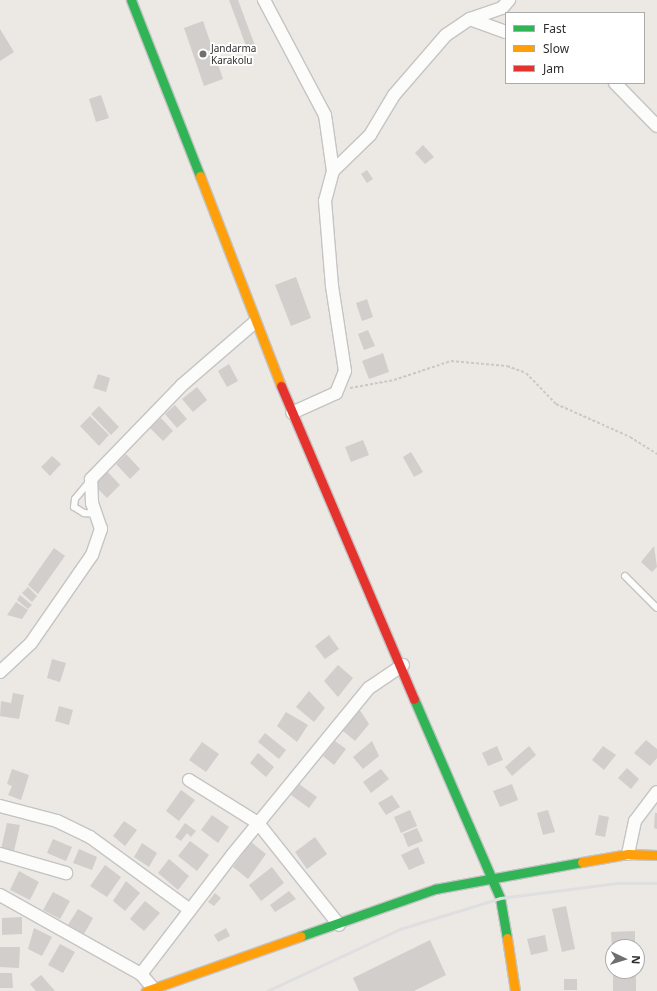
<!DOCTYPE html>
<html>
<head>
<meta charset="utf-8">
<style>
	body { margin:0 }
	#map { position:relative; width:657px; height:991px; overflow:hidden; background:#ece8e4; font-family:"Noto Sans",sans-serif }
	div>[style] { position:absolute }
	.building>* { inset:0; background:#d1cecb }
	.path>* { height:2px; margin-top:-1px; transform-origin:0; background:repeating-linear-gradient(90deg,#c9c9c8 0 3px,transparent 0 5px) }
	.roads { filter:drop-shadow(1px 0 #c5c4c5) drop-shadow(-1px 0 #c5c4c5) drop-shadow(0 1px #c5c4c5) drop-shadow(0 -1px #c5c4c5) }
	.lane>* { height:6px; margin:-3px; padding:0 3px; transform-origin:3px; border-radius:3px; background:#fcfcfb }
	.street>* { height:12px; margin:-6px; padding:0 6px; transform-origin:6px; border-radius:6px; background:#fcfcfb }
	.fast>* { height:9px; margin:-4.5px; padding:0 4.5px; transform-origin:4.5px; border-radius:4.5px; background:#30b455 }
	.slow>* { height:9px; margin:-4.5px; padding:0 4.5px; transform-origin:4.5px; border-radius:4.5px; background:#ff9f0a }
	.jam>* { height:9px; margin:-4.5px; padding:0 4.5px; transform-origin:4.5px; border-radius:4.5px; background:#e5322d }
	.rail>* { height:3px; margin:-1.5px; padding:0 1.5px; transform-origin:1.5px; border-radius:1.5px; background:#dfdfe1 }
	.dots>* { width:11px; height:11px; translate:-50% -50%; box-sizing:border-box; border:2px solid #fff; border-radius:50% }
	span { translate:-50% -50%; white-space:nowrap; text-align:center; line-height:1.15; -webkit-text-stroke:3.5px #fff; paint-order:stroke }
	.poi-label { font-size:10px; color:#2e2e2e }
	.left { translate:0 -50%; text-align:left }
	.legend { position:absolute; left:505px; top:12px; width:140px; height:72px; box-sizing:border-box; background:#fff; border:1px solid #ababab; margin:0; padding:5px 7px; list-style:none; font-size:12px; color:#2e2e2e }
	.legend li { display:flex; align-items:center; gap:8px; height:20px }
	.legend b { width:20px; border:1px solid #ababab }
	.north { position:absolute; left:605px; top:939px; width:40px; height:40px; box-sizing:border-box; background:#fff; border:1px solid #ababab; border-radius:50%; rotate:94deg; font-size:11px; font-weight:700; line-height:16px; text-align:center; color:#2e2e2e }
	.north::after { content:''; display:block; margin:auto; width:14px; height:18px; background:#706f6e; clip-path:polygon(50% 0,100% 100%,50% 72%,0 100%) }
</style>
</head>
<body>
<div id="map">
	<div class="building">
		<div style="clip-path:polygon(229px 0,238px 0,257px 51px,249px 54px)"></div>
		<div style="clip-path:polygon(203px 21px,223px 79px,204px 86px,184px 28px)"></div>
		<div style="clip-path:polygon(0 29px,14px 52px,0 61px)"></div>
		<div style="clip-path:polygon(101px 95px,109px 118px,96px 122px,89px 99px)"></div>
		<div style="clip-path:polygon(423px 145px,434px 157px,425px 164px,415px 153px)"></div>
		<div style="clip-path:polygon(367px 170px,373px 179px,367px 183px,361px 174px)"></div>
		<div style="clip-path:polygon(296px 277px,311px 318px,291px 326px,275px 285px)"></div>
		<div style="clip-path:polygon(367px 299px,373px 317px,362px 321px,356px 303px)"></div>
		<div style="clip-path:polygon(368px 330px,375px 346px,364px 350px,358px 334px)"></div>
		<div style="clip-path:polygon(383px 353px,389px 372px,369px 379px,362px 361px)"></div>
		<div style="clip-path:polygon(229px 364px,238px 381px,227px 387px,218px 371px)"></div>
		<div style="clip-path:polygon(98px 374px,110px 378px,106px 392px,93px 388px)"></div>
		<div style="clip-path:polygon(197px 387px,207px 400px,193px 412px,182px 399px)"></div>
		<div style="clip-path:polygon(175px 405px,187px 419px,177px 428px,165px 414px)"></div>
		<div style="clip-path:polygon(99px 406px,119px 427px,111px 435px,91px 414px)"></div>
		<div style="clip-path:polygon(90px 416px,109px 435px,99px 446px,80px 426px)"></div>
		<div style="clip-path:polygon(161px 418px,173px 431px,163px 441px,150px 428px)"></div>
		<div style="clip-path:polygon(363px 440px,369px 455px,351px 462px,345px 447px)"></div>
		<div style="clip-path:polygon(411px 452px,423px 472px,414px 477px,403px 457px)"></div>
		<div style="clip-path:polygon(126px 454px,140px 469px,130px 479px,116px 464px)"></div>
		<div style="clip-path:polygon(52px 456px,61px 464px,50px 476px,41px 467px)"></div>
		<div style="clip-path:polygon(105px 469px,120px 485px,107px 498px,91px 482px)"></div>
		<div style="clip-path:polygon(654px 546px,657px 567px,652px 572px,641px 562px)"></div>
		<div style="clip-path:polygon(54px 548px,65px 556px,38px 594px,28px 585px)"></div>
		<div style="clip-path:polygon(28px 587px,37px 596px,32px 602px,22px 593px)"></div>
		<div style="clip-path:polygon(20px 595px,32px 605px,28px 609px,17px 600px)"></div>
		<div style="clip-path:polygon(16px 602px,28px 610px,22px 619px,7px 615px)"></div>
		<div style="clip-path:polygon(329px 635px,339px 649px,325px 659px,315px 646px)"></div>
		<div style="clip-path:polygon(52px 659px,66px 663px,60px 682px,47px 678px)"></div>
		<div style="clip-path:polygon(338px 665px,353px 678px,338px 697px,324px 681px)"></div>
		<div style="clip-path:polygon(309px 691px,325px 708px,314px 722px,296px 707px)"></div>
		<div style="clip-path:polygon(13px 693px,24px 695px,19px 719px,0 716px,1px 701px,11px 703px)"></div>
		<div style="clip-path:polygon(59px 706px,73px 710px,69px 725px,55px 721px)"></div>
		<div style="clip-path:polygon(359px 709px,369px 724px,355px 741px,342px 730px)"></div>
		<div style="clip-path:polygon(286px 712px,308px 725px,297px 742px,277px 726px)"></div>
		<div style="clip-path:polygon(265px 733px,286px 750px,279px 759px,258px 742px)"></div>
		<div style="clip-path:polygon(646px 740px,657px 749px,657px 758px,650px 766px,634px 753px)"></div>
		<div style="clip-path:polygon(335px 741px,346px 749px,334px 765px,323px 756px)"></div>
		<div style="clip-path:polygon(372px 741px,379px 756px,363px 769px,353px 757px)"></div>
		<div style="clip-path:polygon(202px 742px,219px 754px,206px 772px,189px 760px)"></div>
		<div style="clip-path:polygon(497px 746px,503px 760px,488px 766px,482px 753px)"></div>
		<div style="clip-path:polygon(529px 746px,536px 755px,512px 776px,505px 767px)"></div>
		<div style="clip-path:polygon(603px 746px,616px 755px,604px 770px,592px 760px)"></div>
		<div style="clip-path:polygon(258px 753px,274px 767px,266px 777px,250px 763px)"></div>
		<div style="clip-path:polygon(627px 768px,639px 779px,631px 789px,618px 778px)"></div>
		<div style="clip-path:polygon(12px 769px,29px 775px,21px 800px,8px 795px,12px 786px,7px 784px)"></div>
		<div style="clip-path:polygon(381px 769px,389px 779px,371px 793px,363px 782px)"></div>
		<div style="clip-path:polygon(299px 784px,317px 797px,309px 808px,291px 795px)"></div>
		<div style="clip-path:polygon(512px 784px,518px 800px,500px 807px,493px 791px)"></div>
		<div style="clip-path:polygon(181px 790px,195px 800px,179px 821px,166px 811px)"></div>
		<div style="clip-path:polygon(392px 795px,400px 807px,386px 815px,378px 803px)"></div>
		<div style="clip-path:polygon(410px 810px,417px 826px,401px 833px,394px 817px)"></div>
		<div style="clip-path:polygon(548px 810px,555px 832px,543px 835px,537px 813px)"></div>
		<div style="clip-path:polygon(655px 813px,657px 813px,657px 829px,654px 828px)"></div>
		<div style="clip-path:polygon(212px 815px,229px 827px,218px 843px,201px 830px)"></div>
		<div style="clip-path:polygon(599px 815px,609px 817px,605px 837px,595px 835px)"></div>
		<div style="clip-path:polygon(124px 821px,137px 830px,125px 846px,113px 836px)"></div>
		<div style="clip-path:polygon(7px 823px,20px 825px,14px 851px,1px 849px)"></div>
		<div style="clip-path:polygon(185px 823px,196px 831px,191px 837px,187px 833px,181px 841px,175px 837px)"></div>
		<div style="clip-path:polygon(417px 828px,423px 841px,408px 847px,403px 834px)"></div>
		<div style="clip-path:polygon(315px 837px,327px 854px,307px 869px,295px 852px)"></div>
		<div style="clip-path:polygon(53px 839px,72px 847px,66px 861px,47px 853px)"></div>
		<div style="clip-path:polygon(190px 841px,209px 855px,197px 871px,178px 856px)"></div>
		<div style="clip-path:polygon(251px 842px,266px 854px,248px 879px,233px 867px)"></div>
		<div style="clip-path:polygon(142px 843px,157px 853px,149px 867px,134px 857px)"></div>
		<div style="clip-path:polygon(418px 847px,425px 863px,409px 870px,401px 855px)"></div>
		<div style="clip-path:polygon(79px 849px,97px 857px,92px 870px,73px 863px)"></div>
		<div style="clip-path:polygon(169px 859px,189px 876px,178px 890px,158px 873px)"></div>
		<div style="clip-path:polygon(105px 865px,121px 877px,107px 897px,90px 886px)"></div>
		<div style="clip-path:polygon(272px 867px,284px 883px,261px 901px,249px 885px)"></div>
		<div style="clip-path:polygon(19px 871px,39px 882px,30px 900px,10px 890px)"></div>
		<div style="clip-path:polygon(126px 881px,140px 893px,125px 911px,113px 901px)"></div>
		<div style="clip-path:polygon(289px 891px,296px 899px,275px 912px,270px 905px)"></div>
		<div style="clip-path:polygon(53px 892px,70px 901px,60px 919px,43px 910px)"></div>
		<div style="clip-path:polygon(215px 893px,221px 898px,214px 906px,208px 902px)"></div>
		<div style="clip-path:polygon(145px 901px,160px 913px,144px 931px,130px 919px)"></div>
		<div style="clip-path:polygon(566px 906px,575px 949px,562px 952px,552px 909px)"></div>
		<div style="clip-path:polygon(78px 909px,93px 918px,84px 934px,68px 925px)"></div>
		<div style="clip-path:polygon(22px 917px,22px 934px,2px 935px,2px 918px)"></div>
		<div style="clip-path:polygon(34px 928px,52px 937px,42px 956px,28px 949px)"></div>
		<div style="clip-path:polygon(226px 928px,230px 936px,218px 942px,214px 935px)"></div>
		<div style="clip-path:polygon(635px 931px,635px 947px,612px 947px,611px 932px)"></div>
		<div style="clip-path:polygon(545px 935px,548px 951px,531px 955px,527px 939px)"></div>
		<div style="clip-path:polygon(430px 940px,446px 975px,414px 991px,359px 991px,353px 978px)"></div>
		<div style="clip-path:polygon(60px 944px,75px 952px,63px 973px,48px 965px)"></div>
		<div style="clip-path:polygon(0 947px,20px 947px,19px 968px,0 967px)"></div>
		<div style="clip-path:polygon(613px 971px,636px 971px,636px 991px,613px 991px)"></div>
		<div style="clip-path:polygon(0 973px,12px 973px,13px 988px,0 988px)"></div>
		<div style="clip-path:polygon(41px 975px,55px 991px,36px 991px,30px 984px)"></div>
		<div style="clip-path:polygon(564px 979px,577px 979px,577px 990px,564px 990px)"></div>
	</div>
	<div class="path">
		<div style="left:350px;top:388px;width:45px;rotate:-10.3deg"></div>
		<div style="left:394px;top:380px;width:60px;rotate:-18.4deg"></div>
		<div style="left:451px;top:361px;width:56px;rotate:5.1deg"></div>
		<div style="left:507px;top:366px;width:20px;rotate:20deg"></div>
		<div style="left:526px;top:373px;width:43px;rotate:45.9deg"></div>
		<div style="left:556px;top:404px;width:81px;rotate:24deg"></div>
		<div style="left:630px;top:437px;width:32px;rotate:32deg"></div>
	</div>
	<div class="roads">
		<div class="lane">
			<div style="left:90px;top:481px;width:23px;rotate:130deg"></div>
			<div style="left:75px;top:499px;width:8px;rotate:97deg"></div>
			<div style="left:74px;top:507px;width:12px;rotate:31deg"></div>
			<div style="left:84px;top:513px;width:13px;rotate:4deg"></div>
			<div style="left:625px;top:576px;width:45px;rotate:45deg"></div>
		</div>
		<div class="street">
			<div style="left:264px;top:0;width:130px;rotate:62.1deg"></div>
			<div style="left:325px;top:115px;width:57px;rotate:81.9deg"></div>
			<div style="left:333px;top:171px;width:31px;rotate:105deg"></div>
			<div style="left:325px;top:201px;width:85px;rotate:85.3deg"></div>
			<div style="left:332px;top:286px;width:86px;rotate:81.3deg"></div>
			<div style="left:345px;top:371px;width:24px;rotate:112deg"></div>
			<div style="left:336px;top:393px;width:48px;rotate:155.6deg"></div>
			<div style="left:470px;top:19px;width:38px;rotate:20deg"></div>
			<div style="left:615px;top:83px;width:60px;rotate:45.7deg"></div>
			<div style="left:333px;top:171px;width:52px;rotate:-44.2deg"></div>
			<div style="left:370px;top:135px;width:47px;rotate:-59deg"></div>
			<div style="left:394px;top:95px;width:79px;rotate:-49.1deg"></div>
			<div style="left:446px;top:35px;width:29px;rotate:-34deg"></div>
			<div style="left:470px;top:19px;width:34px;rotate:-19deg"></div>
			<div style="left:502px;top:8px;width:11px;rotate:-49deg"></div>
			<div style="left:0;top:672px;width:42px;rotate:-43.1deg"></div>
			<div style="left:31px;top:643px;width:107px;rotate:-55.3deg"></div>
			<div style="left:92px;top:555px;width:28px;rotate:-71deg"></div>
			<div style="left:101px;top:529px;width:28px;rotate:-109deg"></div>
			<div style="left:92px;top:503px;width:24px;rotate:-92deg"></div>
			<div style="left:91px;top:479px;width:131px;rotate:-45.9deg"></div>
			<div style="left:182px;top:385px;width:96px;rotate:-40.8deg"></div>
			<div style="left:189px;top:780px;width:81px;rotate:31.9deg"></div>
			<div style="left:258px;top:823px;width:130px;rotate:51.5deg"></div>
			<div style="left:0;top:806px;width:59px;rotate:14.7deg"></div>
			<div style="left:57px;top:821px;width:37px;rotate:26deg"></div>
			<div style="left:90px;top:837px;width:124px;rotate:36.1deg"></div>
			<div style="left:0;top:854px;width:69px;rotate:16.1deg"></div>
			<div style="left:628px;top:854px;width:34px;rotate:-78deg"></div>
			<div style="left:635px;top:821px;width:36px;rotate:-53deg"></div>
			<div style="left:0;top:895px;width:162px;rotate:29.3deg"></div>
			<div style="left:153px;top:988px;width:18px;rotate:-131deg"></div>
			<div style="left:141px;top:974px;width:151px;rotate:-52.5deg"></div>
			<div style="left:233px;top:854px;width:215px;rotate:-50.7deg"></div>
			<div style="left:369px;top:688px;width:41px;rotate:-34.1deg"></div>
		</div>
		<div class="fast">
			<div style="left:131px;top:0;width:189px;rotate:68.6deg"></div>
			<div style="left:414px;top:699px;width:217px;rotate:66.6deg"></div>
			<div style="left:500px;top:898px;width:41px;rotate:80.1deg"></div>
			<div style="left:301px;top:936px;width:142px;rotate:-19.3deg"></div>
			<div style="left:435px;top:889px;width:149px;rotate:-10.4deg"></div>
		</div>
		<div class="slow">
			<div style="left:200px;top:176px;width:225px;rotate:68.9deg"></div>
			<div style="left:582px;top:862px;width:47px;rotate:-9.9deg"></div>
			<div style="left:628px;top:854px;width:29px;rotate:2deg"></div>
			<div style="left:507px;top:938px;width:54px;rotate:81.4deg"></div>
			<div style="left:146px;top:991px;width:164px;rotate:-19.5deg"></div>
		</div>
		<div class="jam">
			<div style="left:281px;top:386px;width:340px;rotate:67deg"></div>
		</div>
	</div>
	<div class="rail">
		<div style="left:267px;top:991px;width:147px;rotate:-25deg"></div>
		<div style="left:400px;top:929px;width:105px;rotate:-17.2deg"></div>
		<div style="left:500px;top:898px;width:118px;rotate:-7.3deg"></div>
		<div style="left:617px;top:883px;width:40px"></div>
	</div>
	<div class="dots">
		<div style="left:203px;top:54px;background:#706f6e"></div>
	</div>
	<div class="poi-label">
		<span class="left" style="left:211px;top:54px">Jandarma<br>Karakolu</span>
	</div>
	<ul class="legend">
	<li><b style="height:5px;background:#30b455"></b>Fast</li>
	<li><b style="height:5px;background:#ff9f0a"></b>Slow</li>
	<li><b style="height:5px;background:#e5322d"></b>Jam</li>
	</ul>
	<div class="north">N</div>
</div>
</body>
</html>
